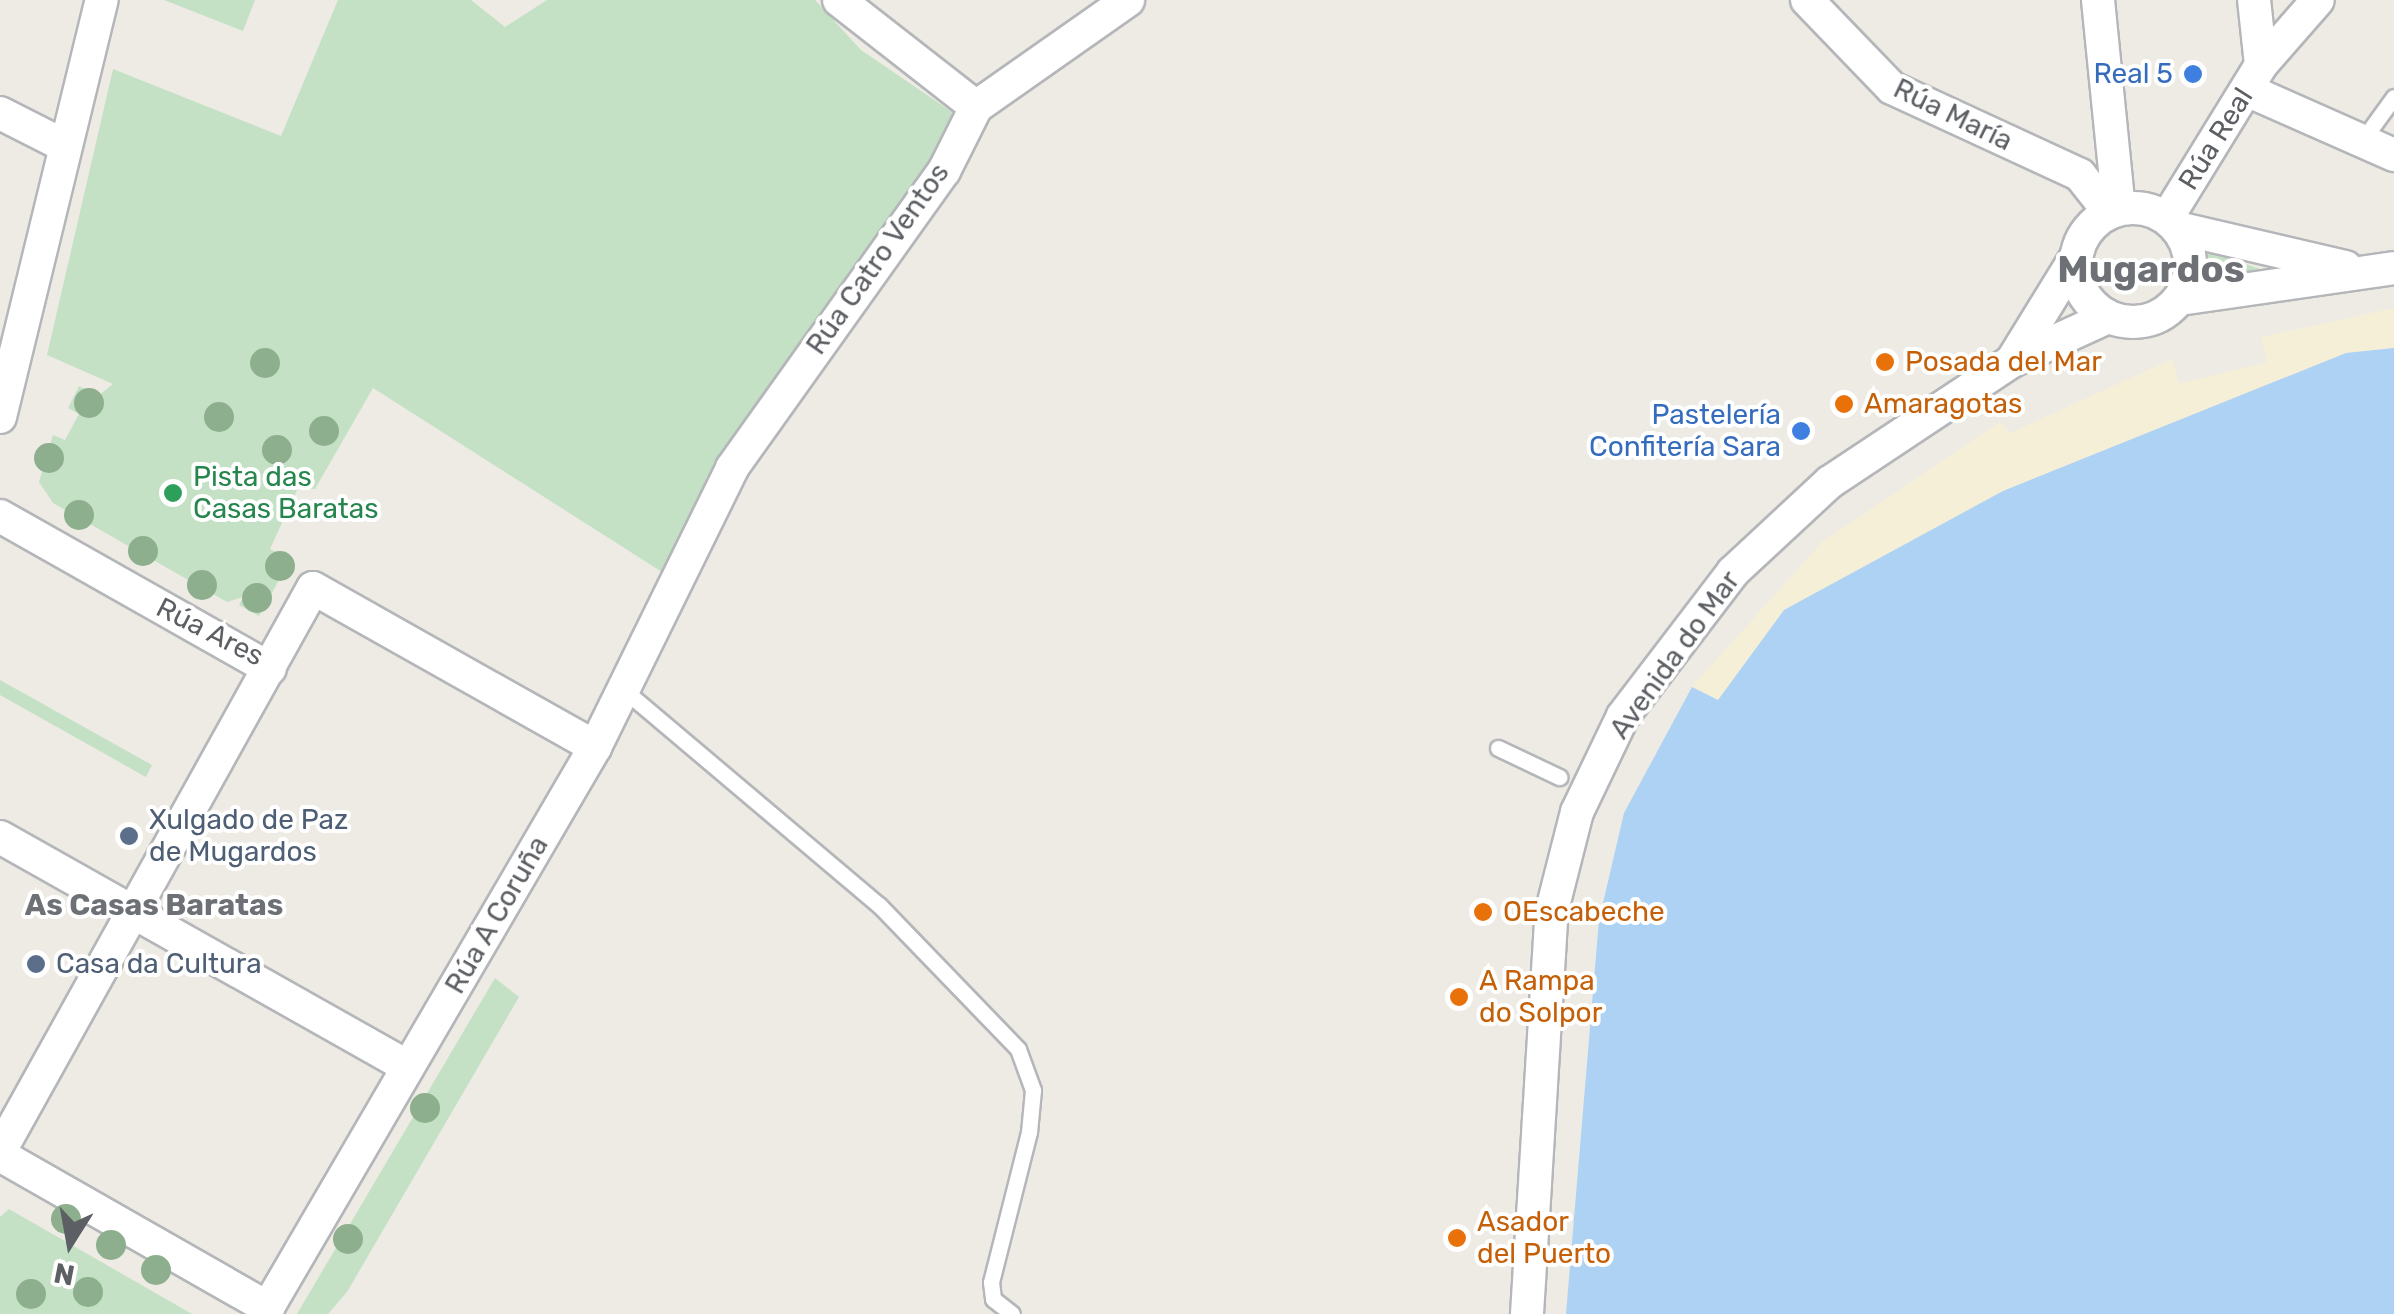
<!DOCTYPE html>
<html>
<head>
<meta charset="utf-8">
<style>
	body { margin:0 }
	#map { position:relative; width:2394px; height:1314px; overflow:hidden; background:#edebe4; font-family:Rubik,sans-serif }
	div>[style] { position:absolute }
	.green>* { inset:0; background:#c4e1c5 }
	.sand>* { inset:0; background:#f5efd7 }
	.water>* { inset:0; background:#add2f4 }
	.roads { filter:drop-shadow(2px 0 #b4b6b9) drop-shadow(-2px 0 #b4b6b9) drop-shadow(0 2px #b4b6b9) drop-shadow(0 -2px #b4b6b9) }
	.lane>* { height:15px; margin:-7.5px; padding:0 7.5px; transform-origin:7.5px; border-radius:7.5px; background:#fff }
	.street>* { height:32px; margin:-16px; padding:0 16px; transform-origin:16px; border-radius:16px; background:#fff }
	.street>.ring { margin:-16px; padding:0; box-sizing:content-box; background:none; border:32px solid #fff; border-radius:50% }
	.trees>* { width:30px; height:30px; margin:-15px; border-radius:50%; background:#8eaf8d }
	.dots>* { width:28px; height:28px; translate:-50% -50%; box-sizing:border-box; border:5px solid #fff; border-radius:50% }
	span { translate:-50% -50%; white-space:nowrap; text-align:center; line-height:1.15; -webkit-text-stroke:8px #fff; paint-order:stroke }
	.shop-label { font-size:28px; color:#366cbe }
	.right { translate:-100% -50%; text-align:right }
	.street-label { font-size:28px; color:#5c5f63 }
	.food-label { font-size:28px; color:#c56008 }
	.left { translate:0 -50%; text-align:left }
	.leisure-label { font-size:28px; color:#27864d }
	.service-label { font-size:28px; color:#4e5e75 }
	.neighbourhood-label { font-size:30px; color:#6d7175; font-weight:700 }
	.district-label { font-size:38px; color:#6d7175; font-weight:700 }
	.north { position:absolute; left:20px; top:1194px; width:100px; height:100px; -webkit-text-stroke:8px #fff; paint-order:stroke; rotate:191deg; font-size:28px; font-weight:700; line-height:40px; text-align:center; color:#5c5f63 }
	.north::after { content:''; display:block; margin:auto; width:35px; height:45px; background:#5c5f63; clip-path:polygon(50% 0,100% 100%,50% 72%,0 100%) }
</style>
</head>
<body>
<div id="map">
	<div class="green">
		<div style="clip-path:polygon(164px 0,255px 0,243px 31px)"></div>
		<div style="clip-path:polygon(338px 0,471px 0,505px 27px,547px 0,815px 0,861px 50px,952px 112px,942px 163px,727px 445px,662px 572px,373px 388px,315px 489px,298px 488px,270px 549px,290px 560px,259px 616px,239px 605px,243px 597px,227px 602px,53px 503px,39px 482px,53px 435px,65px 440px,79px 414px,68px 408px,79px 386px,98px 396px,113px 384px,47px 355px,113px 69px,281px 136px)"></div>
		<div style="clip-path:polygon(2199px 247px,2276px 275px,2199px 289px)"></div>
		<div style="clip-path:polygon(0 680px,152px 765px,146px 777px,0 695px)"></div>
		<div style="clip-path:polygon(495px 978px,519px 997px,347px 1292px,328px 1314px,297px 1314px)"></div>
		<div style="clip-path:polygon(9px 1209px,192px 1314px,0 1314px,0 1217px)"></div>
	</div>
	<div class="sand">
		<div style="clip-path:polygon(2394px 308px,2394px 348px,2346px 353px,2003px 491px,1784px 610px,1718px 700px,1692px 687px,1822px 542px,2000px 422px,2010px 433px,2172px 359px,2179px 384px,2267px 362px,2261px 337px)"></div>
	</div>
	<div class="water">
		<div style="clip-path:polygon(2394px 348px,2394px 1314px,1566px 1314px,1599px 920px,1624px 813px,1692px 687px,1718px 700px,1784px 610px,2003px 491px,2346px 353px)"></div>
	</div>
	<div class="roads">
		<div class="lane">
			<div style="left:2372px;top:127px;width:37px;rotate:-54deg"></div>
			<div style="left:623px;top:689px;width:335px;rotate:40.2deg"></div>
			<div style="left:879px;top:905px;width:200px;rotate:46deg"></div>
			<div style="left:1018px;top:1049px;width:44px;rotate:69.9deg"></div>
			<div style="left:1033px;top:1090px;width:42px;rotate:95.4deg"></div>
			<div style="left:1029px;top:1132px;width:155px;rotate:104.2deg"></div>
			<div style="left:991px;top:1282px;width:17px;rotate:83deg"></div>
			<div style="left:993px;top:1299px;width:24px;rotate:38deg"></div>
			<div style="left:1498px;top:748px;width:68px;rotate:25.4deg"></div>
		</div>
		<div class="street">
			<div style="left:839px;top:0;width:174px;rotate:38deg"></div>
			<div style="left:1807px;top:0;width:122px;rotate:46deg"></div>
			<div style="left:1892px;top:88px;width:207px;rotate:24.8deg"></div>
			<div style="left:2080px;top:175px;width:48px;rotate:51.7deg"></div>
			<div style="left:2098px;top:0;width:210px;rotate:84.3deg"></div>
			<div style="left:2261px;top:65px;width:86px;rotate:-48.8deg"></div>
			<div style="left:2247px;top:90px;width:161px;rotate:23.9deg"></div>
			<div style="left:0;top:113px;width:73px;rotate:26.9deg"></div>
			<div class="ring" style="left:2076px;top:208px;width:82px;height:82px"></div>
			<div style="left:2167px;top:218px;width:180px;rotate:-58.4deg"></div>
			<div style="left:2261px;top:65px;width:65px;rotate:-96.1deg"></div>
			<div style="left:2178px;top:228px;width:172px;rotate:13.1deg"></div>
			<div style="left:2180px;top:299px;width:216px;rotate:-8.2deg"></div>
			<div style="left:2012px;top:361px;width:122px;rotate:-58.4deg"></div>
			<div style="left:0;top:417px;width:429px;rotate:-76.3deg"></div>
			<div style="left:0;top:516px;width:310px;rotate:29.5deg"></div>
			<div style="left:0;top:837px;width:468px;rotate:29.4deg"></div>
			<div style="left:0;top:1151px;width:644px;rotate:-60.93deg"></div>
			<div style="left:313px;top:588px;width:324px;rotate:29.4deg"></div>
			<div style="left:0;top:1155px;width:309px;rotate:29.7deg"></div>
			<div style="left:264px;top:1314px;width:657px;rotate:-59.72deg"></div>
			<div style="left:595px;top:747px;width:311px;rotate:-63.8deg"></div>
			<div style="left:732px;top:468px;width:365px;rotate:-54.5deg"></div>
			<div style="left:944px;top:171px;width:72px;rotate:-63.4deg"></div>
			<div style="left:976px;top:107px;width:186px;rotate:-35.1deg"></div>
			<div style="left:1527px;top:1314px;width:405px;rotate:-86.5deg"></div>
			<div style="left:1552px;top:910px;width:101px;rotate:-75.7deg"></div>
			<div style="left:1577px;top:812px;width:106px;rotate:-64.4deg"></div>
			<div style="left:1623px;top:716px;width:181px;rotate:-52.6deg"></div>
			<div style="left:1733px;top:572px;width:132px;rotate:-42.9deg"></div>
			<div style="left:1830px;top:482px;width:219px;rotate:-33.6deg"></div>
			<div style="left:2012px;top:361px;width:106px;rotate:-24.6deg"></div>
		</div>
	</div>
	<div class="trees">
		<div style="left:265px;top:363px"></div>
		<div style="left:89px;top:403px"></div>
		<div style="left:219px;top:417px"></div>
		<div style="left:324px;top:431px"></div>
		<div style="left:277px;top:450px"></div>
		<div style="left:49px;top:458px"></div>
		<div style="left:79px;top:515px"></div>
		<div style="left:143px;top:551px"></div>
		<div style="left:280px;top:566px"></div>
		<div style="left:202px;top:585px"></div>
		<div style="left:257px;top:598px"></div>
		<div style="left:425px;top:1108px"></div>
		<div style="left:66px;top:1219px"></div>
		<div style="left:348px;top:1239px"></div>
		<div style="left:111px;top:1245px"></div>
		<div style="left:156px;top:1270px"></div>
		<div style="left:88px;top:1292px"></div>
		<div style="left:31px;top:1294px"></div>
	</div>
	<div class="dots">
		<div style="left:2193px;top:74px;background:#3f7fe0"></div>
		<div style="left:1885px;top:362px;background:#e8710a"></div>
		<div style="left:1844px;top:404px;background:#e8710a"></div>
		<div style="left:1801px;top:431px;background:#3f7fe0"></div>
		<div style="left:173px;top:493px;background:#2e9e5b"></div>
		<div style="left:129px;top:836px;background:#5c6f8a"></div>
		<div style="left:1483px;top:912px;background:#e8710a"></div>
		<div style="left:36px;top:964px;background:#5c6f8a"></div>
		<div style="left:1459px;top:997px;background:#e8710a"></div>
		<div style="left:1457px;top:1238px;background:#e8710a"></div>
	</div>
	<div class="shop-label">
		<span class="right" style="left:2173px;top:74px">Real 5</span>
		<span class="right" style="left:1781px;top:431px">Pastelería<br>Confitería Sara</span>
	</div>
	<div class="street-label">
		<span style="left:1953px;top:115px;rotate:26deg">Rúa María</span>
		<span style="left:2216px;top:139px;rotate:-58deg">Rúa Real</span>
		<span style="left:878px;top:259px;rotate:-55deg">Rúa Catro Ventos</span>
		<span style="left:210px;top:632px;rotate:27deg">Rúa Ares</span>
		<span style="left:1675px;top:655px;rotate:-54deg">Avenida do Mar</span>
		<span style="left:497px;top:915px;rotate:-60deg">Rúa A Coruña</span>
	</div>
	<div class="food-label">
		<span class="left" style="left:1905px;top:362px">Posada del Mar</span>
		<span class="left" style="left:1864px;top:404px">Amaragotas</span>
		<span class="left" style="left:1503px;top:912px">OEscabeche</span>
		<span class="left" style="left:1479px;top:997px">A Rampa<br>do Solpor</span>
		<span class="left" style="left:1477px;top:1238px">Asador<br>del Puerto</span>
	</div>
	<div class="leisure-label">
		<span class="left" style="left:193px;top:493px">Pista das<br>Casas Baratas</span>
	</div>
	<div class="service-label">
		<span class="left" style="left:149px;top:836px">Xulgado de Paz<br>de Mugardos</span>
		<span class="left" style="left:56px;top:964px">Casa da Cultura</span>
	</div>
	<div class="neighbourhood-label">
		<span style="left:154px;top:905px">As Casas Baratas</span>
	</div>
	<div class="district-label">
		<span style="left:2151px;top:270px">Mugardos</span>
	</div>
	<div class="north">N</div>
</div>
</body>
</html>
